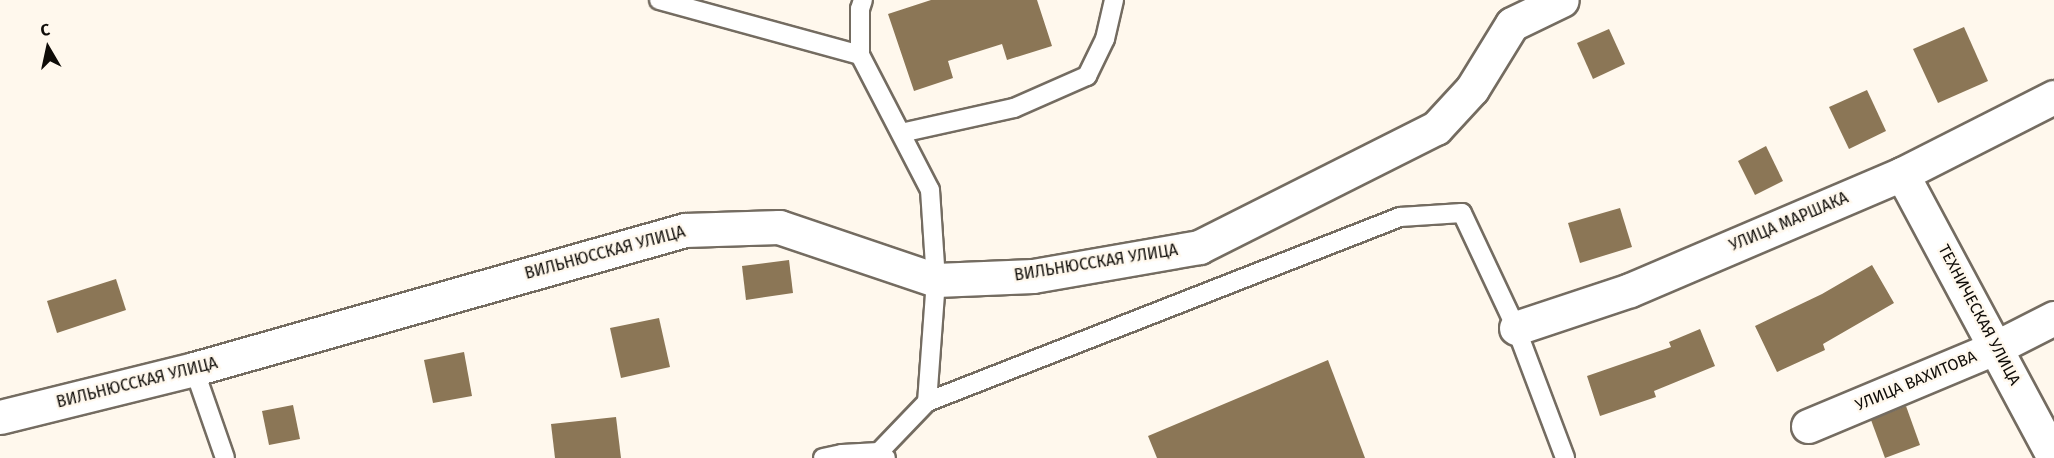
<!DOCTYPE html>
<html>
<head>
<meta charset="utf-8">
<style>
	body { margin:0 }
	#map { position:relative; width:2054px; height:458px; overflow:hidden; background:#fff8ed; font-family:"Fira Sans",sans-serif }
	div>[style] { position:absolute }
	.building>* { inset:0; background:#8b7656 }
	.roads { filter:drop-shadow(2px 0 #746c61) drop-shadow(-2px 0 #746c61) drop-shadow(0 2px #746c61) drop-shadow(0 -2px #746c61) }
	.service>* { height:18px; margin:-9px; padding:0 9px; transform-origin:9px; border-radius:9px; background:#fff }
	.minor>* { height:33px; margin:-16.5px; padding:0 16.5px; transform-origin:16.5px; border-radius:16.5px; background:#fff }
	span { translate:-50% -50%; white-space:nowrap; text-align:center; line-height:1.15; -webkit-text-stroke:4.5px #fff8ed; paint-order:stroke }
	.street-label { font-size:16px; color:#0f0c08 }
	.north { position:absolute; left:18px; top:18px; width:60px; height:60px; -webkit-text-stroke:4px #fff8ed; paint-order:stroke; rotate:351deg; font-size:16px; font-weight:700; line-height:24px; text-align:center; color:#0f0c08 }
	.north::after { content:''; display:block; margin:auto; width:21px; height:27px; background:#0f0c08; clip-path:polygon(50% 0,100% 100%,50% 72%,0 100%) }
</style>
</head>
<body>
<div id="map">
	<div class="building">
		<div style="clip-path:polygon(931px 0,1037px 0,1052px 46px,1007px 60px,1002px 44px,948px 61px,953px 78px,914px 91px,888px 14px)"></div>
		<div style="clip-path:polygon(1964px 27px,1988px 81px,1938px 103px,1913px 49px)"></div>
		<div style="clip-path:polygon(1609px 29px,1625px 64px,1593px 79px,1577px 43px)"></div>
		<div style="clip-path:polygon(1867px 90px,1886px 131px,1849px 149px,1829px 107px)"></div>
		<div style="clip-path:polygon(1766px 146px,1783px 181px,1755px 195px,1738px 161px)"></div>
		<div style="clip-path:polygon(1620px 208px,1632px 247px,1580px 263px,1568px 223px)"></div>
		<div style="clip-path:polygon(789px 260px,793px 293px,746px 300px,742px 266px)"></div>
		<div style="clip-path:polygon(1872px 265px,1894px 303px,1823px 344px,1825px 350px,1777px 372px,1755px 326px,1822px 294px)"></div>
		<div style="clip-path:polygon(116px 279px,126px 310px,57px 333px,47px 301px)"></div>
		<div style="clip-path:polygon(659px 318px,670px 367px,621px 378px,610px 328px)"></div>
		<div style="clip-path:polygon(1700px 329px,1715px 366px,1654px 391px,1656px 397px,1600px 416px,1587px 376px,1671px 347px,1669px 342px)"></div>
		<div style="clip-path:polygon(464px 352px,472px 396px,433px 403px,424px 360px)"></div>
		<div style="clip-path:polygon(1328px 360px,1365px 458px,1157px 458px,1148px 436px)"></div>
		<div style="clip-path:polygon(293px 405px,300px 439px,269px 445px,262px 411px)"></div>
		<div style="clip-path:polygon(1906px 406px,1920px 445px,1885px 458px,1871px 420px)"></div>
		<div style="clip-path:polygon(616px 417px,621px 458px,555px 458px,551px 424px)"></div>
	</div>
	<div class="roads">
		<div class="service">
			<div style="left:659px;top:0;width:208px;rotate:15.3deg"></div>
			<div style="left:860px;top:55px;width:152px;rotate:62.6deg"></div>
			<div style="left:930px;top:190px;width:90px;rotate:86.2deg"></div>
			<div style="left:936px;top:280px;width:122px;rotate:94.2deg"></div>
			<div style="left:927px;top:402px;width:69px;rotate:133.8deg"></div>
			<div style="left:879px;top:452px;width:9px;rotate:41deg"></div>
			<div style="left:860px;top:55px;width:46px;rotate:-90deg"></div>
			<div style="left:860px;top:9px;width:9px;rotate:-72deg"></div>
			<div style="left:901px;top:133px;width:116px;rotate:-12.5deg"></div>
			<div style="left:1014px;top:108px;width:80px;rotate:-23.7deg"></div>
			<div style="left:1087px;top:76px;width:41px;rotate:-64.1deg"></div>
			<div style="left:1105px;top:39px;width:40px;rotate:-77deg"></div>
			<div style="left:194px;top:369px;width:94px;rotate:70.8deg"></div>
			<div style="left:927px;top:402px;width:508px;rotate:-21.36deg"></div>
			<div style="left:1400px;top:217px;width:62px;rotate:-3.7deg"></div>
			<div style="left:1462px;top:213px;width:127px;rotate:64.8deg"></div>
			<div style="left:1516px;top:328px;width:139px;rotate:69.3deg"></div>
			<div style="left:823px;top:458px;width:19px;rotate:-12deg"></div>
			<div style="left:842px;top:454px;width:37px;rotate:-3deg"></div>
		</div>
		<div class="minor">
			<div style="left:1902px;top:174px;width:321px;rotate:61.8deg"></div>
			<div style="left:1516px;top:328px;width:120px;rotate:-18.4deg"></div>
			<div style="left:1630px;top:290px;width:296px;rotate:-23.1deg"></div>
			<div style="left:1902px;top:174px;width:170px;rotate:-26.9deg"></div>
			<div style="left:0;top:417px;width:200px;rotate:-13.9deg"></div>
			<div style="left:194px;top:369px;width:510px;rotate:-15.81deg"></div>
			<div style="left:685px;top:230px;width:94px;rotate:-1.8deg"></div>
			<div style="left:779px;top:227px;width:166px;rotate:18.7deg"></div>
			<div style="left:936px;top:280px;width:97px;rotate:-2.4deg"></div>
			<div style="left:1033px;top:276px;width:169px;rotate:-9.9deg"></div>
			<div style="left:1199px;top:247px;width:265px;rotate:-26.7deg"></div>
			<div style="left:1436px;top:128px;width:53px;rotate:-47.3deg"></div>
			<div style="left:1472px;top:89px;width:76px;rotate:-58.4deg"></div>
			<div style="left:1512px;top:24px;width:55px;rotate:-25.6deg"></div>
			<div style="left:1808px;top:426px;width:205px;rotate:-22.7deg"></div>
			<div style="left:1997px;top:347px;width:64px;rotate:-27deg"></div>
		</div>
	</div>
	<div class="street-label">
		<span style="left:1789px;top:222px;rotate:-23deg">УЛИЦА МАРШАКА</span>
		<span style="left:605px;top:253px;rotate:-15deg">ВИЛЬНЮССКАЯ УЛИЦА</span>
		<span style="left:1096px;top:263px;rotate:-9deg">ВИЛЬНЮССКАЯ УЛИЦА</span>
		<span style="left:1979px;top:315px;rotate:62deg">ТЕХНИЧЕСКАЯ УЛИЦА</span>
		<span style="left:1916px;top:381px;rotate:-23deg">УЛИЦА ВАХИТОВА</span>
		<span style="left:137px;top:383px;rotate:-14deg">ВИЛЬНЮССКАЯ УЛИЦА</span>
	</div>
	<div class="north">С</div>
</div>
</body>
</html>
